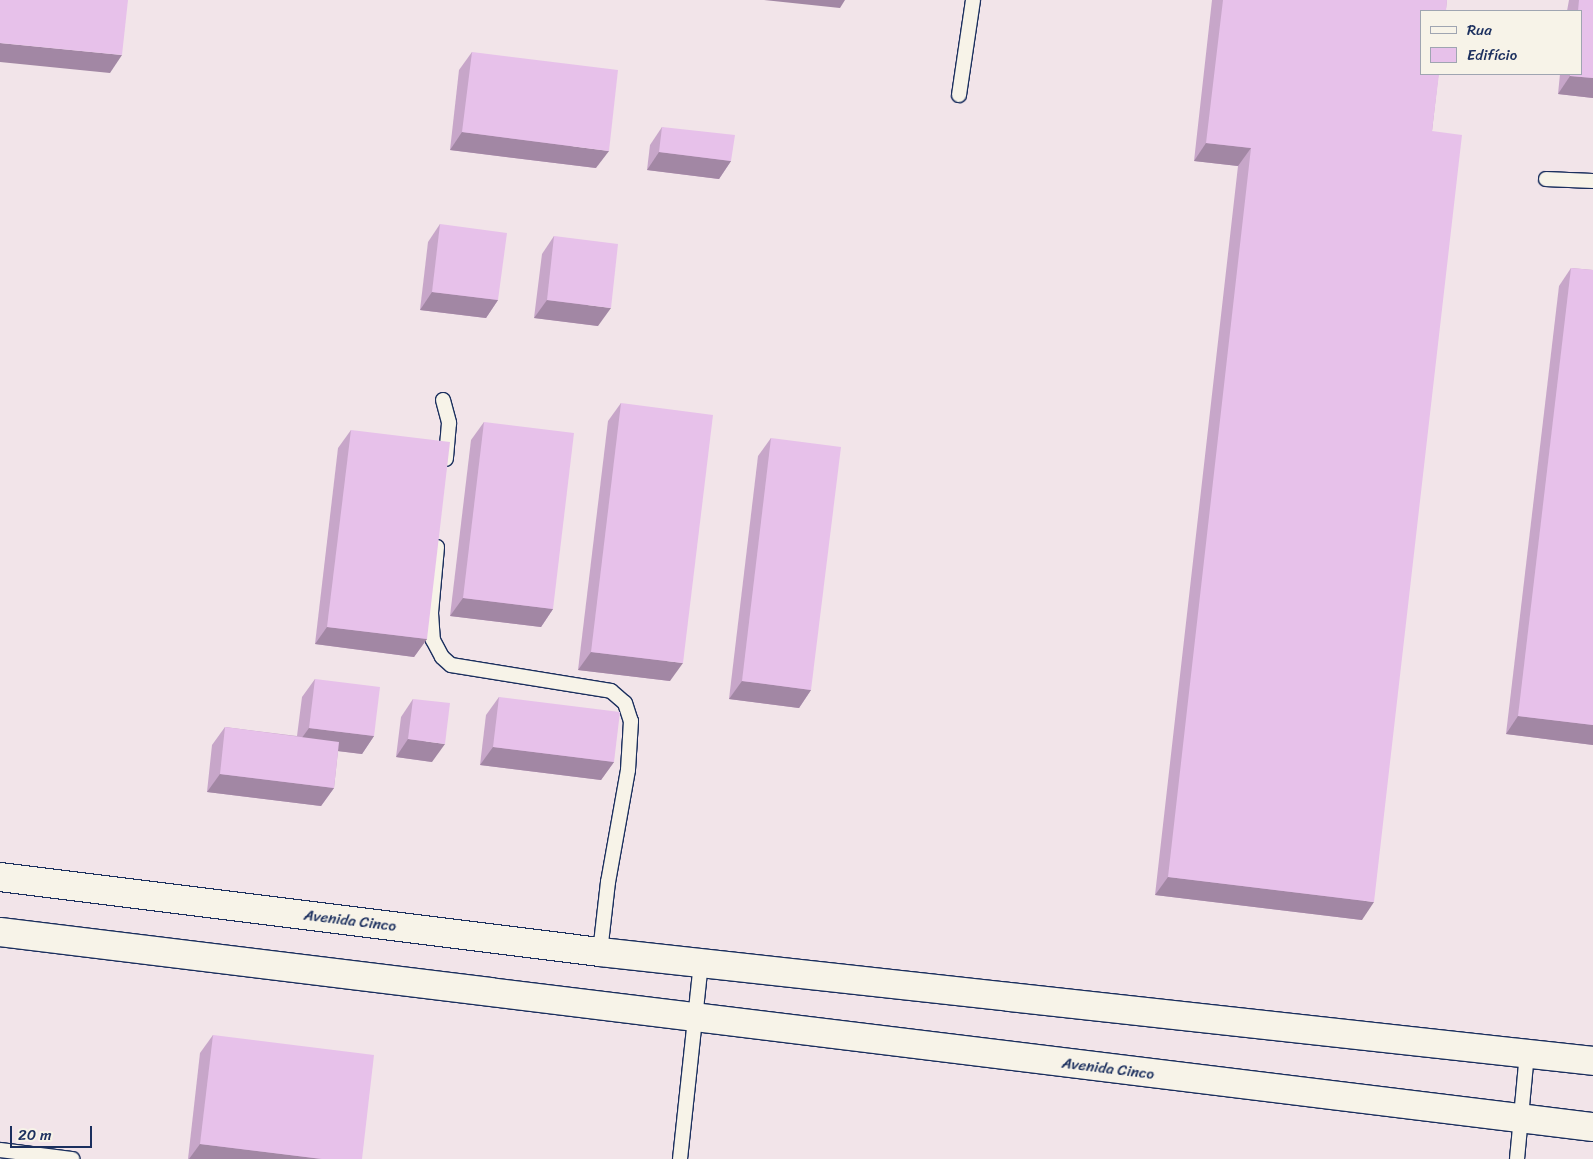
<!DOCTYPE html>
<html>
<head>
<meta charset="utf-8">
<style>
	body { margin:0 }
	#map { position:relative; width:1593px; height:1159px; overflow:hidden; background:#f7f3e8; font-family:Sriracha,sans-serif }
	div>[style] { position:absolute }
	.built>* { inset:0; background:#f2e4e9 }
	.roads { filter:drop-shadow(1px 0 #1b2f5e) drop-shadow(-1px 0 #1b2f5e) drop-shadow(0 1px #1b2f5e) drop-shadow(0 -1px #1b2f5e) }
	.service>* { height:14px; margin:-7px; padding:0 7px; transform-origin:7px; border-radius:7px; background:#f7f3e8 }
	.tertiary>* { height:28px; margin:-14px; padding:0 14px; transform-origin:14px; border-radius:14px; background:#f7f3e8 }
	.wall>* { inset:0; background:#c7a6c9 }
	.shaded-wall>* { inset:0; background:#a287a4 }
	.building>* { inset:0; background:#e7c1ea }
	span { translate:-50% -50%; white-space:nowrap; text-align:center; line-height:1.15; -webkit-text-stroke:4px #f7f3e8; paint-order:stroke }
	.street-label { font-size:15px; color:#1b2f5e }
	.legend { position:absolute; left:1420px; top:10px; width:162px; height:65px; box-sizing:border-box; background:#f7f3e8; border:1px solid #9fa5b1; margin:0; padding:6px 9px; list-style:none; font-size:15px; color:#1b2f5e }
	.legend li { display:flex; align-items:center; gap:10px; height:25px }
	.legend b { width:25px; border:1px solid #9fa5b1 }
	.scale { position:absolute; left:10px; top:1126px; width:82px; height:22px; box-sizing:border-box; border:2px solid #1b2f5e; border-top:0; padding-left:6px; font-size:15px; line-height:18px; white-space:nowrap; color:#1b2f5e; -webkit-text-stroke:4px #f7f3e8; paint-order:stroke }
</style>
</head>
<body>
<div id="map">
	<div class="built">
		<div style="clip-path:polygon(evenodd,0 0,1593px 0,1593px 1159px,0 1159px,0 0,1422px 11px,1582px 11px,1582px 74px,1422px 74px,1422px 11px)"></div>
	</div>
	<div class="roads">
		<div class="service">
			<div style="left:959px;top:95px;width:96px;rotate:-81.6deg"></div>
			<div style="left:1546px;top:179px;width:47px;rotate:2.4deg"></div>
			<div style="left:443px;top:400px;width:24px;rotate:75deg"></div>
			<div style="left:449px;top:423px;width:36px;rotate:95deg"></div>
			<div style="left:437px;top:547px;width:66px;rotate:95.2deg"></div>
			<div style="left:431px;top:613px;width:27px;rotate:86deg"></div>
			<div style="left:433px;top:640px;width:19px;rotate:62deg"></div>
			<div style="left:442px;top:657px;width:12px;rotate:42deg"></div>
			<div style="left:451px;top:665px;width:162px;rotate:9.2deg"></div>
			<div style="left:611px;top:691px;width:18px;rotate:41deg"></div>
			<div style="left:625px;top:703px;width:19px;rotate:72deg"></div>
			<div style="left:631px;top:721px;width:49px;rotate:93.5deg"></div>
			<div style="left:628px;top:770px;width:114px;rotate:100.1deg"></div>
			<div style="left:608px;top:882px;width:70px;rotate:96.5deg"></div>
			<div style="left:0;top:1150px;width:73px;rotate:7.1deg"></div>
			<div style="left:680px;top:1159px;width:197px;rotate:-83.9deg"></div>
			<div style="left:1517px;top:1159px;width:106px;rotate:-84.6deg"></div>
		</div>
		<div class="tertiary">
			<div style="left:0;top:877px;width:605px;rotate:7.13deg"></div>
			<div style="left:600px;top:952px;width:999px;rotate:6.26deg"></div>
			<div style="left:0;top:932px;width:1605px;rotate:6.98deg"></div>
		</div>
	</div>
	<div class="wall">
		<div style="clip-path:polygon(1212px 0,1447px 0,1432px 131px,1362px 920px,1155px 895px,1238px 166px,1194px 161px)"></div>
		<div style="clip-path:polygon(1569px 0,1593px 0,1593px 98px,1558px 94px,1560px 74px,1582px 74px,1582px 11px,1567px 11px)"></div>
		<div style="clip-path:polygon(472px 52px,596px 168px,450px 150px,459px 70px)"></div>
		<div style="clip-path:polygon(662px 127px,731px 161px,719px 179px,647px 170px,650px 145px)"></div>
		<div style="clip-path:polygon(440px 224px,498px 300px,486px 318px,420px 310px,428px 242px)"></div>
		<div style="clip-path:polygon(554px 236px,598px 326px,534px 318px,542px 254px)"></div>
		<div style="clip-path:polygon(1571px 268px,1593px 270px,1593px 745px,1506px 734px,1559px 286px)"></div>
		<div style="clip-path:polygon(621px 403px,670px 681px,578px 670px,608px 421px)"></div>
		<div style="clip-path:polygon(484px 422px,553px 609px,541px 627px,450px 616px,471px 440px)"></div>
		<div style="clip-path:polygon(351px 430px,427px 639px,414px 657px,315px 644px,338px 448px)"></div>
		<div style="clip-path:polygon(771px 438px,811px 690px,799px 708px,729px 699px,758px 456px)"></div>
		<div style="clip-path:polygon(315px 679px,374px 736px,362px 754px,338px 751px,334px 788px,321px 806px,207px 792px,212px 745px,225px 727px,297px 736px,302px 697px)"></div>
		<div style="clip-path:polygon(499px 697px,614px 762px,601px 780px,480px 765px,486px 715px)"></div>
		<div style="clip-path:polygon(413px 699px,432px 762px,396px 757px,401px 717px)"></div>
		<div style="clip-path:polygon(213px 1035px,362px 1159px,188px 1159px,200px 1053px)"></div>
	</div>
	<div class="shaded-wall">
		<div style="clip-path:polygon(764px 0,845px 0,840px 8px)"></div>
		<div style="clip-path:polygon(0 43px,122px 55px,110px 73px,0 62px)"></div>
		<div style="clip-path:polygon(1570px 76px,1593px 78px,1593px 98px,1558px 94px)"></div>
		<div style="clip-path:polygon(462px 132px,609px 151px,596px 168px,450px 150px)"></div>
		<div style="clip-path:polygon(1206px 143px,1251px 148px,1238px 166px,1194px 161px)"></div>
		<div style="clip-path:polygon(659px 152px,731px 161px,719px 179px,647px 170px)"></div>
		<div style="clip-path:polygon(432px 292px,498px 300px,486px 318px,420px 310px)"></div>
		<div style="clip-path:polygon(547px 300px,611px 308px,598px 326px,534px 318px)"></div>
		<div style="clip-path:polygon(463px 598px,553px 609px,541px 627px,450px 616px)"></div>
		<div style="clip-path:polygon(327px 627px,427px 639px,414px 657px,315px 644px)"></div>
		<div style="clip-path:polygon(591px 652px,683px 663px,670px 681px,578px 670px)"></div>
		<div style="clip-path:polygon(742px 681px,811px 690px,799px 708px,729px 699px)"></div>
		<div style="clip-path:polygon(1518px 716px,1593px 725px,1593px 745px,1506px 734px)"></div>
		<div style="clip-path:polygon(309px 728px,374px 736px,362px 754px,296px 746px)"></div>
		<div style="clip-path:polygon(408px 739px,445px 744px,432px 762px,396px 757px)"></div>
		<div style="clip-path:polygon(493px 747px,614px 762px,601px 780px,480px 765px)"></div>
		<div style="clip-path:polygon(220px 774px,334px 788px,321px 806px,207px 792px)"></div>
		<div style="clip-path:polygon(1168px 877px,1374px 902px,1362px 920px,1155px 895px)"></div>
		<div style="clip-path:polygon(200px 1144px,322px 1159px,189px 1159px)"></div>
	</div>
	<div class="building">
		<div style="clip-path:polygon(0 0,128px 0,122px 55px,0 43px)"></div>
		<div style="clip-path:polygon(1223px 0,1447px 0,1446px 11px,1422px 11px,1422px 74px,1439px 74px,1432px 131px,1462px 135px,1374px 902px,1168px 877px,1251px 148px,1206px 143px)"></div>
		<div style="clip-path:polygon(1579px 0,1593px 0,1593px 78px,1570px 76px,1570px 74px,1582px 74px,1582px 11px,1578px 11px)"></div>
		<div style="clip-path:polygon(472px 52px,618px 70px,609px 151px,462px 132px)"></div>
		<div style="clip-path:polygon(662px 127px,735px 135px,731px 161px,659px 152px)"></div>
		<div style="clip-path:polygon(440px 224px,507px 233px,498px 300px,432px 292px)"></div>
		<div style="clip-path:polygon(554px 236px,618px 244px,611px 308px,547px 300px)"></div>
		<div style="clip-path:polygon(1571px 268px,1593px 270px,1593px 725px,1518px 716px)"></div>
		<div style="clip-path:polygon(621px 403px,713px 415px,683px 663px,591px 652px)"></div>
		<div style="clip-path:polygon(484px 422px,574px 433px,553px 609px,463px 598px)"></div>
		<div style="clip-path:polygon(351px 430px,450px 442px,427px 639px,327px 627px)"></div>
		<div style="clip-path:polygon(771px 438px,841px 447px,811px 690px,742px 681px)"></div>
		<div style="clip-path:polygon(315px 679px,380px 687px,374px 736px,309px 728px)"></div>
		<div style="clip-path:polygon(499px 697px,620px 712px,614px 762px,493px 747px)"></div>
		<div style="clip-path:polygon(413px 699px,450px 703px,445px 744px,408px 739px)"></div>
		<div style="clip-path:polygon(225px 727px,339px 742px,334px 788px,220px 774px)"></div>
		<div style="clip-path:polygon(213px 1035px,374px 1055px,362px 1159px,322px 1159px,200px 1144px)"></div>
	</div>
	<div class="street-label">
		<span style="left:350px;top:921px;rotate:7deg">Avenida Cinco</span>
		<span style="left:1108px;top:1069px;rotate:7deg">Avenida Cinco</span>
	</div>
	<ul class="legend">
	<li><b style="height:6px;background:#f7f3e8"></b>Rua</li>
	<li><b style="height:14px;background:#e7c1ea"></b>Edifício</li>
	</ul>
	<div class="scale">20 m</div>
</div>
</body>
</html>
